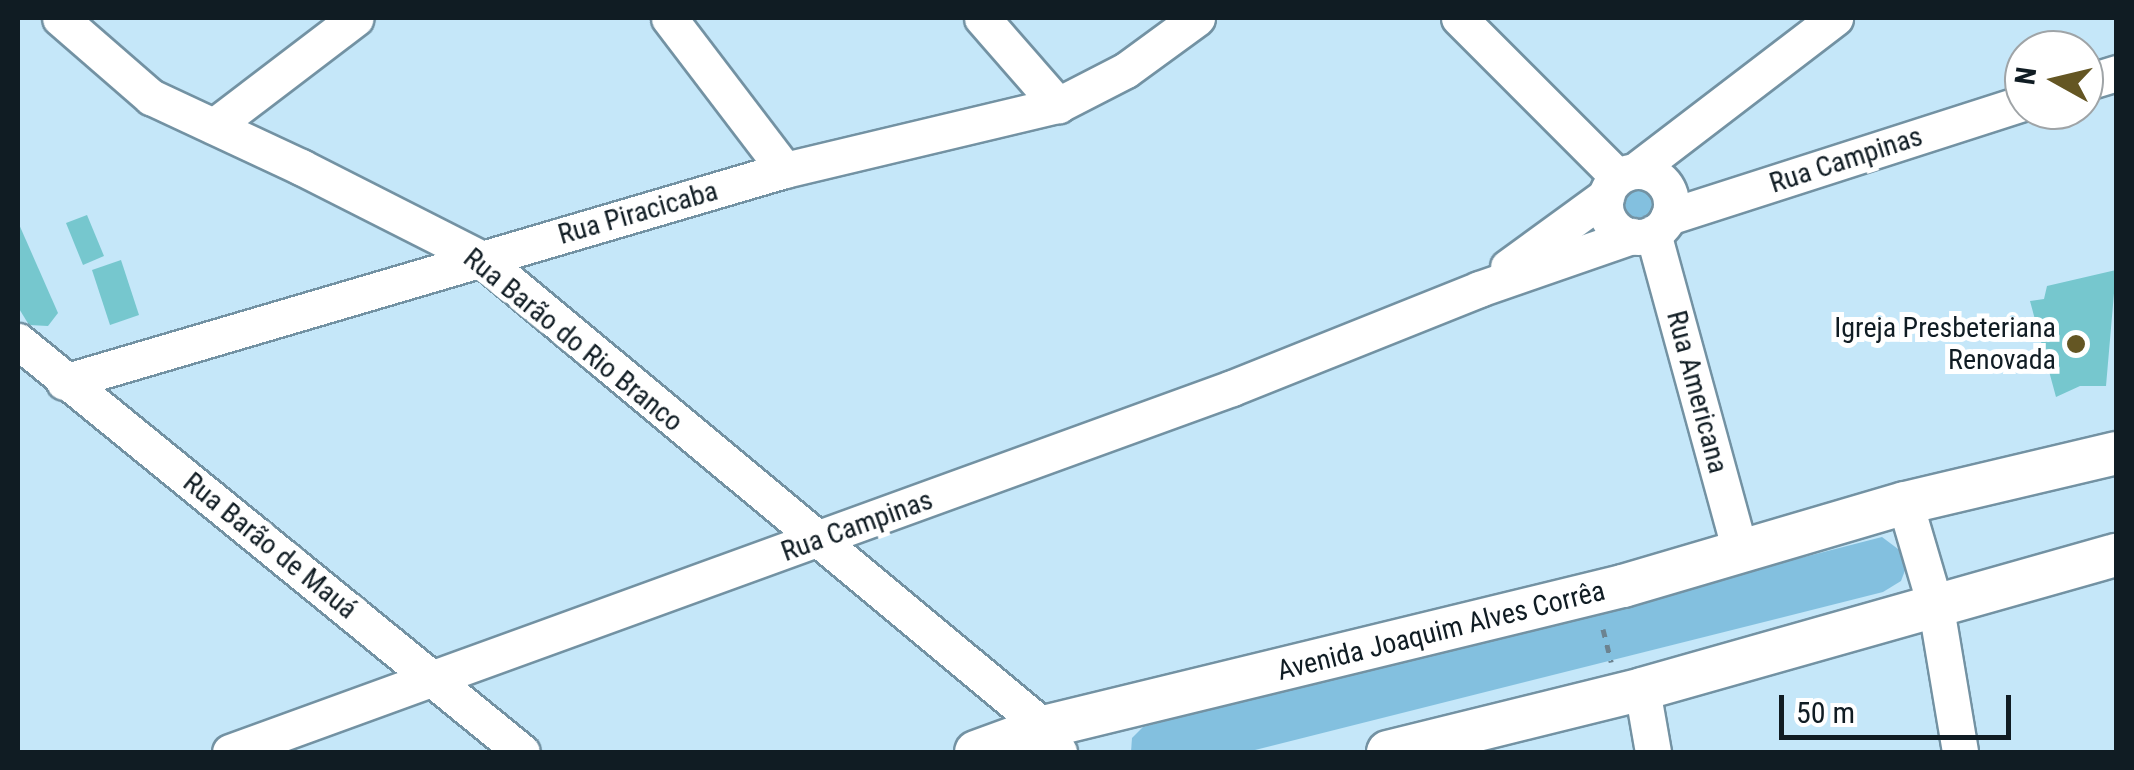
<!DOCTYPE html>
<html>
<head>
<meta charset="utf-8">
<style>
	body { margin:0 }
	#map { position:relative; width:2134px; height:770px; overflow:hidden; background:#c5e7f9; font-family:"Roboto Condensed",sans-serif }
	div>[style] { position:absolute }
	.green>* { inset:0; background:#83c0df }
	.round { border-radius:50% }
	.building>* { inset:0; background:#76c7ce }
	.path>* { height:5px; margin-top:-2.5px; transform-origin:0; background:repeating-linear-gradient(90deg,#6c8390 0 8px,transparent 0 16px) }
	.roads { filter:drop-shadow(2px 0 #7392a3) drop-shadow(-2px 0 #7392a3) drop-shadow(0 2px #7392a3) drop-shadow(0 -2px #7392a3) }
	.minor>* { height:35px; margin:-17.5px; padding:0 17.5px; transform-origin:17.5px; border-radius:17.5px; background:#fff }
	.minor>.ring { margin:-17.5px; padding:0; box-sizing:content-box; background:none; border:35px solid #fff; border-radius:50% }
	.major>* { height:42px; margin:-21px; padding:0 21px; transform-origin:21px; border-radius:21px; background:#fff }
	.dots>* { width:28px; height:28px; translate:-50% -50%; box-sizing:border-box; border:5px solid #fff; border-radius:50% }
	span { translate:-50% -50%; white-space:nowrap; text-align:center; line-height:1.15; -webkit-text-stroke:10px #fff; paint-order:stroke }
	.street-label { font-size:28px; color:#101c23 }
	.poi-label { font-size:28px; color:#101c23 }
	.right { translate:-100% -50%; text-align:right }
	.frame { position:absolute; inset:0; border:20px solid #101c23; pointer-events:none }
	.north { position:absolute; left:2004px; top:30px; width:100px; height:100px; box-sizing:border-box; background:#fff; border:2px solid #9fa4a7; border-radius:50%; rotate:278deg; font-size:28px; font-weight:700; line-height:40px; text-align:center; color:#101c23 }
	.north::after { content:''; display:block; margin:auto; width:35px; height:45px; background:#645623; clip-path:polygon(50% 0,100% 100%,50% 72%,0 100%) }
	.scale { position:absolute; left:1779px; top:695px; width:232px; height:45px; box-sizing:border-box; border:5px solid #101c23; border-top:0; padding-left:12px; font-size:30px; line-height:35px; white-space:nowrap; color:#101c23; -webkit-text-stroke:8px #fff; paint-order:stroke }
</style>
</head>
<body>
<div id="map">
	<div class="green">
		<div class="round" style="left:1619px;top:183px;width:38px;height:38px"></div>
		<div style="clip-path:polygon(1882px 537px,1902px 552px,1907px 565px,1901px 581px,1883px 592px,1247px 752px,1131px 752px,1132px 738px,1143px 727px)"></div>
	</div>
	<div class="building">
		<div style="clip-path:polygon(87px 215px,104px 256px,83px 265px,66px 223px)"></div>
		<div style="clip-path:polygon(18px 222px,58px 313px,48px 326px,29px 325px,18px 307px)"></div>
		<div style="clip-path:polygon(121px 260px,139px 315px,110px 325px,92px 270px)"></div>
		<div style="clip-path:polygon(2116px 270px,2106px 386px,2080px 386px,2056px 397px,2030px 301px,2044px 299px,2047px 286px)"></div>
	</div>
	<div class="path">
		<div style="left:1603px;top:629px;width:34px;rotate:76deg"></div>
	</div>
	<div class="roads">
		<div class="minor">
			<div style="left:60px;top:18px;width:121px;rotate:41deg"></div>
			<div style="left:151px;top:97px;width:166px;rotate:25deg"></div>
			<div style="left:301px;top:167px;width:203px;rotate:26.9deg"></div>
			<div style="left:482px;top:259px;width:731px;rotate:39.79deg"></div>
			<div style="left:1044px;top:727px;width:29px;rotate:59deg"></div>
			<div style="left:669px;top:18px;width:191px;rotate:52.7deg"></div>
			<div style="left:982px;top:18px;width:116px;rotate:48.9deg"></div>
			<div style="left:1459px;top:18px;width:225px;rotate:45deg"></div>
			<div style="left:2084px;top:83px;width:34px;rotate:-17deg"></div>
			<div style="left:214px;top:126px;width:178px;rotate:-37.3deg"></div>
			<div style="left:1635px;top:171px;width:252px;rotate:-37.4deg"></div>
			<div class="ring" style="left:1605px;top:171px;width:31px;height:31px"></div>
			<div style="left:1668px;top:217px;width:374px;rotate:-17.8deg"></div>
			<div style="left:1653px;top:233px;width:329px;rotate:74.7deg"></div>
			<div style="left:1508px;top:267px;width:122px;rotate:-36deg"></div>
			<div style="left:18px;top:341px;width:650px;rotate:39.2deg"></div>
			<div style="left:64px;top:382px;width:752px;rotate:-16.39deg"></div>
			<div style="left:785px;top:170px;width:281px;rotate:-13.4deg"></div>
			<div style="left:1058px;top:105px;width:76px;rotate:-27.2deg"></div>
			<div style="left:1126px;top:70px;width:88px;rotate:-36.2deg"></div>
			<div style="left:1905px;top:503px;width:109px;rotate:73.6deg"></div>
			<div style="left:1936px;top:608px;width:146px;rotate:80.5deg"></div>
			<div style="left:1642px;top:689px;width:64px;rotate:80.1deg"></div>
			<div style="left:230px;top:752px;width:1066px;rotate:-19.96deg"></div>
			<div style="left:1232px;top:388px;width:266px;rotate:-21.8deg"></div>
			<div style="left:1479px;top:289px;width:162px;rotate:-19.1deg"></div>
		</div>
		<div class="major">
			<div style="left:976px;top:752px;width:72px;rotate:-20.2deg"></div>
			<div style="left:1044px;top:727px;width:596px;rotate:-13.69deg"></div>
			<div style="left:1623px;top:586px;width:294px;rotate:-16.4deg"></div>
			<div style="left:1905px;top:503px;width:217px;rotate:-13.3deg"></div>
			<div style="left:1388px;top:752px;width:262px;rotate:-13.9deg"></div>
			<div style="left:1642px;top:689px;width:493px;rotate:-15.8deg"></div>
		</div>
	</div>
	<div class="dots">
		<div style="left:2076px;top:344px;background:#645623"></div>
	</div>
	<div class="street-label">
		<span style="left:1846px;top:160px;rotate:-18deg">Rua Campinas</span>
		<span style="left:638px;top:213px;rotate:-16deg">Rua Piracicaba</span>
		<span style="left:573px;top:340px;rotate:39deg">Rua Barão do Rio Branco</span>
		<span style="left:1697px;top:392px;rotate:75deg">Rua Americana</span>
		<span style="left:857px;top:526px;rotate:-20deg">Rua Campinas</span>
		<span style="left:270px;top:546px;rotate:39deg">Rua Barão de Mauá</span>
		<span style="left:1441px;top:631px;rotate:-14deg">Avenida Joaquim Alves Corrêa</span>
	</div>
	<div class="poi-label">
		<span class="right" style="left:2056px;top:344px">Igreja Presbeteriana<br>Renovada</span>
	</div>
	<div class="frame"></div>
	<div class="north">N</div>
	<div class="scale">50 m</div>
</div>
</body>
</html>
